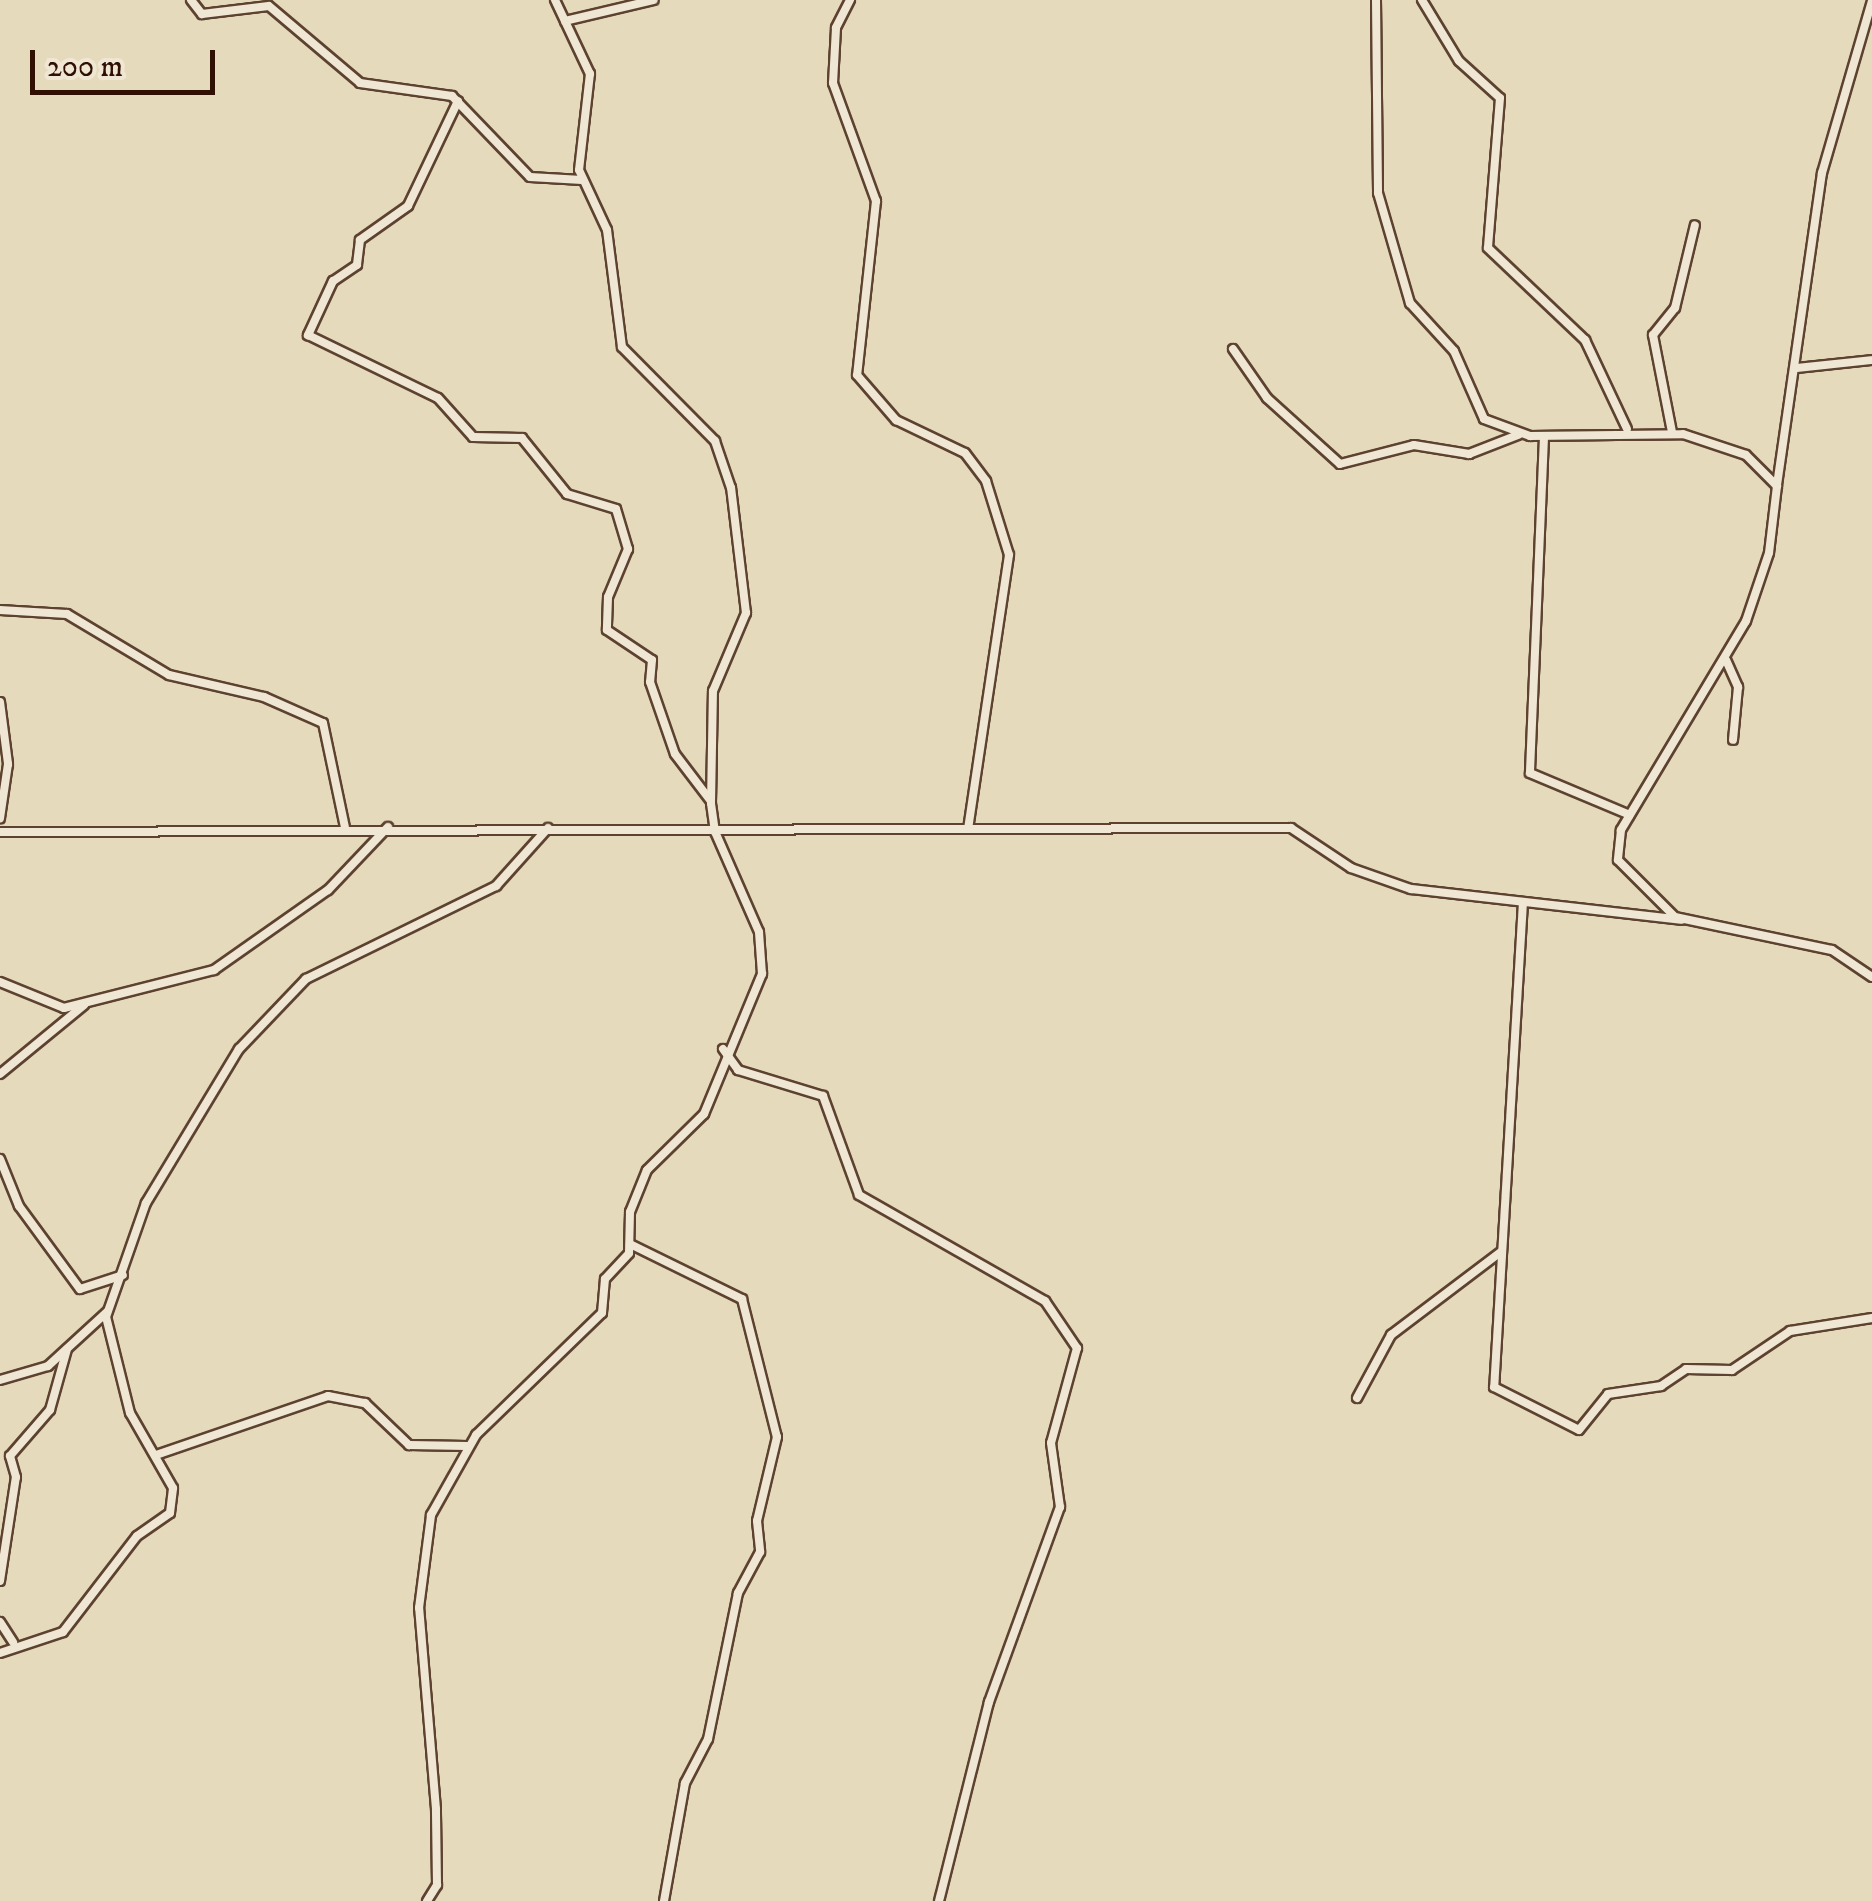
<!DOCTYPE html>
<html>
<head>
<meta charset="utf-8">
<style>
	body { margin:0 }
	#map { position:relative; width:1872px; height:1901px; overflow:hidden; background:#e6dabc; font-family:"IM FELL DW Pica",serif }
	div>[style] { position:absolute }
	.roads { filter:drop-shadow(2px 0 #5d4230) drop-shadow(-2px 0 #5d4230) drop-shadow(0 2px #5d4230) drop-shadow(0 -2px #5d4230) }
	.minor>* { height:8px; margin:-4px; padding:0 4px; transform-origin:4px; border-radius:4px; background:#efe7d3 }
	span { translate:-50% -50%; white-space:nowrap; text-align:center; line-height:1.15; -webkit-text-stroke:8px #efe7d3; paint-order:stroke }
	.scale { position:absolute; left:30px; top:50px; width:185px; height:45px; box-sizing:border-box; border:5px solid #2f1002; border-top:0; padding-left:12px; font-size:30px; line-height:35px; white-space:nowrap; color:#2f1002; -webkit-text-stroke:8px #efe7d3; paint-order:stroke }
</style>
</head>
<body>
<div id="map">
	<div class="roads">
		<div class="minor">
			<div style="left:191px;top:0;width:18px;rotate:52deg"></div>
			<div style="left:202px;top:14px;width:67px;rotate:-6.8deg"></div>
			<div style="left:269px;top:6px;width:119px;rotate:40.2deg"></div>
			<div style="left:360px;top:83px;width:93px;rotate:8deg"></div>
			<div style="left:452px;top:96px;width:112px;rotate:46.1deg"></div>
			<div style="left:530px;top:177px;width:52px;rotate:3.3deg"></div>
			<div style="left:850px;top:0;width:31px;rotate:117deg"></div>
			<div style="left:836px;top:28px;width:55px;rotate:93.1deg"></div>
			<div style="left:833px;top:83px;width:126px;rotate:70deg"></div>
			<div style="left:876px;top:201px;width:175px;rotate:96.2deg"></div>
			<div style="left:857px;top:375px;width:60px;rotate:49.1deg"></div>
			<div style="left:896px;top:420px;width:76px;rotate:25.6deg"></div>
			<div style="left:965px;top:453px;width:35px;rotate:53deg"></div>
			<div style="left:986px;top:481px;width:77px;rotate:72.7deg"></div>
			<div style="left:1009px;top:555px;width:276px;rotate:98.5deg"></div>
			<div style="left:1376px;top:0;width:193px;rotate:89.4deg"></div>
			<div style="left:1378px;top:193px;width:115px;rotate:73.8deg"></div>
			<div style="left:1410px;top:303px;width:65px;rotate:47.5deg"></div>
			<div style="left:1454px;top:351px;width:74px;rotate:66.2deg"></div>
			<div style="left:1484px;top:419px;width:49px;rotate:20.3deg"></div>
			<div style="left:1530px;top:436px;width:153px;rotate:-0.7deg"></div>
			<div style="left:1683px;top:434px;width:66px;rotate:18.4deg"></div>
			<div style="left:1746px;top:455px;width:44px;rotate:45deg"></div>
			<div style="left:1777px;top:486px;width:67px;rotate:96.8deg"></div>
			<div style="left:1769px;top:553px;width:72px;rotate:108.7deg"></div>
			<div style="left:1746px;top:621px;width:244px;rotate:120.9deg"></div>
			<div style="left:1621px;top:830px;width:30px;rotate:96deg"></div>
			<div style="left:1618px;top:860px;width:81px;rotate:45deg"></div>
			<div style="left:1675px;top:917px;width:160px;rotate:11.9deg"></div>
			<div style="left:1832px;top:950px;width:48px;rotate:34deg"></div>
			<div style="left:1422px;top:0;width:71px;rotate:58.8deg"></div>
			<div style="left:1459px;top:61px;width:55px;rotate:42.1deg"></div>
			<div style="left:1500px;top:98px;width:150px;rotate:94.6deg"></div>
			<div style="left:1488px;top:248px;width:134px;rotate:43.5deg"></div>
			<div style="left:1585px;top:340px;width:98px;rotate:64.7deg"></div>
			<div style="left:565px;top:21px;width:91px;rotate:-13.3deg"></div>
			<div style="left:458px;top:101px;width:116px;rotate:115.5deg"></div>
			<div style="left:408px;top:206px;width:59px;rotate:144.7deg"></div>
			<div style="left:360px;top:240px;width:25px;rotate:97deg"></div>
			<div style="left:357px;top:265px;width:29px;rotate:146deg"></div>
			<div style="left:333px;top:281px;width:60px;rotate:114.8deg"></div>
			<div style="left:308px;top:335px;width:144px;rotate:25.9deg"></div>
			<div style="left:438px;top:398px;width:52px;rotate:48.1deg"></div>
			<div style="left:473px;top:437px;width:49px;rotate:1.2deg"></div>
			<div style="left:522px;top:438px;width:72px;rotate:51.2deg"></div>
			<div style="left:567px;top:494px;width:51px;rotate:17deg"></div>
			<div style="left:616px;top:509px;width:42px;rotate:73.3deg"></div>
			<div style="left:628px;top:549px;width:52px;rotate:112.6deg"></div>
			<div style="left:608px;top:597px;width:33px;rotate:92deg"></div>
			<div style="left:607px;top:630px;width:54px;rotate:33.7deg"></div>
			<div style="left:652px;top:660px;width:22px;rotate:95deg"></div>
			<div style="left:650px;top:682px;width:76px;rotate:70.9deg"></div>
			<div style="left:675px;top:754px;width:58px;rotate:52.7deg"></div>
			<div style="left:1233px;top:349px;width:60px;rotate:55.2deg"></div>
			<div style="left:1267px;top:398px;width:98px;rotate:42.1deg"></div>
			<div style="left:1340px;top:464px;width:76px;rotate:-14.4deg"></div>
			<div style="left:1414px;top:445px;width:56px;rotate:9.3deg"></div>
			<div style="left:1469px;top:454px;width:53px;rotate:-21.2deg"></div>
			<div style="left:1796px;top:368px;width:76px;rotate:-6deg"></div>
			<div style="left:1672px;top:432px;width:99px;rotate:-101.1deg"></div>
			<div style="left:1653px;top:335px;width:35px;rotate:-51deg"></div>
			<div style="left:1675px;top:308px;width:85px;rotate:-76.5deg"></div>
			<div style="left:1544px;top:437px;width:336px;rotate:92.4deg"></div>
			<div style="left:1530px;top:773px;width:108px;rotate:22.8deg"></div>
			<div style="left:1777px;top:485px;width:315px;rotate:-81.8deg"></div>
			<div style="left:1822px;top:173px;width:179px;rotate:-73.8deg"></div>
			<div style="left:0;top:610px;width:67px;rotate:3.4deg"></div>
			<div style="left:67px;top:614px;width:119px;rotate:30.9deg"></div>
			<div style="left:169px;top:675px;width:98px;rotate:13deg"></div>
			<div style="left:264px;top:697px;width:64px;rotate:23.8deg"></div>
			<div style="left:323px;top:723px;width:106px;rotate:78.1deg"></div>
			<div style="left:1726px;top:660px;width:30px;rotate:66deg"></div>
			<div style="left:1738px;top:687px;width:53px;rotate:95.4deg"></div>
			<div style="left:0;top:702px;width:63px;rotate:82.6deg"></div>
			<div style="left:8px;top:764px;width:55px;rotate:98.4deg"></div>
			<div style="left:0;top:832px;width:1291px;rotate:-0.18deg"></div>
			<div style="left:1291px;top:828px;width:72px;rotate:33.7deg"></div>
			<div style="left:1351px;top:868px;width:64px;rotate:19.3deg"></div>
			<div style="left:1411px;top:889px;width:272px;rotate:6.5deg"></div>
			<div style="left:1523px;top:902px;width:486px;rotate:93.4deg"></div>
			<div style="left:1494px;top:1387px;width:95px;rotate:26.8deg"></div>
			<div style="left:1579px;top:1430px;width:46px;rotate:-51.1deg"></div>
			<div style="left:1608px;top:1394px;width:54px;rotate:-8.6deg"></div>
			<div style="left:1661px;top:1386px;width:30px;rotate:-34deg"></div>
			<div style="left:1686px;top:1369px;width:46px;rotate:1.2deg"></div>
			<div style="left:1732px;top:1370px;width:70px;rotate:-33.9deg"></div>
			<div style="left:1790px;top:1331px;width:83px;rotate:-9deg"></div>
			<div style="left:0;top:982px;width:69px;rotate:22.1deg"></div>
			<div style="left:64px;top:1008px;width:155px;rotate:-14.2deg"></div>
			<div style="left:214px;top:970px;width:139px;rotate:-35.1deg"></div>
			<div style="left:328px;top:890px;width:87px;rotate:-46.4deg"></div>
			<div style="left:723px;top:1049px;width:26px;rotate:54deg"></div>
			<div style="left:738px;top:1070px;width:89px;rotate:17deg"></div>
			<div style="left:823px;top:1096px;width:105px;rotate:70deg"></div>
			<div style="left:859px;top:1195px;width:214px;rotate:29.7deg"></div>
			<div style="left:1045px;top:1301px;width:57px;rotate:55.8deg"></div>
			<div style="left:1077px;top:1348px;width:98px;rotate:105.3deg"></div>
			<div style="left:1051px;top:1443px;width:65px;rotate:82deg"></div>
			<div style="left:1060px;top:1507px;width:208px;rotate:110deg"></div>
			<div style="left:989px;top:1702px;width:205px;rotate:104.1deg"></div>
			<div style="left:0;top:1074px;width:109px;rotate:-39.4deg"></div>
			<div style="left:0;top:1159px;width:51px;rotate:68deg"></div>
			<div style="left:19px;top:1206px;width:103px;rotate:53.7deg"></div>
			<div style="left:80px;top:1289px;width:45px;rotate:-18deg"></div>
			<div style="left:630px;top:1244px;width:125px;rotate:26.2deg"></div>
			<div style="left:742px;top:1299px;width:142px;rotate:75.8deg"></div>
			<div style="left:777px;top:1437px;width:86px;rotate:103.4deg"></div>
			<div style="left:757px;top:1521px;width:31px;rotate:84deg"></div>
			<div style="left:760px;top:1552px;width:47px;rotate:118.2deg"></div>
			<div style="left:738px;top:1593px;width:149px;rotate:101.6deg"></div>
			<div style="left:708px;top:1739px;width:50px;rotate:117.6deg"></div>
			<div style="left:685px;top:1783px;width:120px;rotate:100.1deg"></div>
			<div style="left:0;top:1380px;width:50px;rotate:-16.3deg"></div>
			<div style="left:48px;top:1366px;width:80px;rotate:-42.5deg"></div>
			<div style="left:1357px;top:1398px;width:72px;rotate:-61.6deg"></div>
			<div style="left:1391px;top:1335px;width:139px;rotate:-37.1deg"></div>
			<div style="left:156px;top:1455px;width:182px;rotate:-18.9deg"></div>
			<div style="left:328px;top:1396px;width:38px;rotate:11deg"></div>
			<div style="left:365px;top:1403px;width:61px;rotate:43.7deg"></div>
			<div style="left:409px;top:1445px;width:58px;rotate:1deg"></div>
			<div style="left:0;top:1581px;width:105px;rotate:-81.3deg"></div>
			<div style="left:16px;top:1477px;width:22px;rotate:-106deg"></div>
			<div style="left:10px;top:1456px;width:61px;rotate:-49deg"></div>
			<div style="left:50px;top:1410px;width:63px;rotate:-74.4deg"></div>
			<div style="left:0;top:1622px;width:24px;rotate:57deg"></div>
			<div style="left:0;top:1653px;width:66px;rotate:-18.4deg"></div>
			<div style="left:63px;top:1632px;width:121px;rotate:-52.4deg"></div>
			<div style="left:137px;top:1536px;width:40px;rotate:-34.9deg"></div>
			<div style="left:170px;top:1513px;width:25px;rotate:-83deg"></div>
			<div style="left:173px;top:1488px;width:86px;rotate:-119.8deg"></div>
			<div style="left:130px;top:1413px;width:99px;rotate:-104deg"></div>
			<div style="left:106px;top:1317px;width:121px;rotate:-70.7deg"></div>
			<div style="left:146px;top:1203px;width:180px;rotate:-58.9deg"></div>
			<div style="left:239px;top:1049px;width:97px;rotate:-46.3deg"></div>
			<div style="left:306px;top:979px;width:212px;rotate:-26.1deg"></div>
			<div style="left:496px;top:886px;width:78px;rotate:-48.1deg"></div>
			<div style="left:427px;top:1901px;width:19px;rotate:-58deg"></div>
			<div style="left:437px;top:1885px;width:76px;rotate:-90.8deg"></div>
			<div style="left:436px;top:1809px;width:202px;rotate:-94.8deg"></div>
			<div style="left:419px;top:1608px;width:94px;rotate:-82.6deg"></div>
			<div style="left:431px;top:1515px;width:92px;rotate:-60.6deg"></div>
			<div style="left:476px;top:1435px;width:175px;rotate:-44.1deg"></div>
			<div style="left:602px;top:1313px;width:34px;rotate:-85deg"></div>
			<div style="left:605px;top:1279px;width:35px;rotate:-47deg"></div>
			<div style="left:629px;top:1253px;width:41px;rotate:-88.6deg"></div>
			<div style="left:630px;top:1212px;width:45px;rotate:-68deg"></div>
			<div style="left:647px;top:1170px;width:80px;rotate:-44.5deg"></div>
			<div style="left:704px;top:1114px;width:152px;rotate:-67.5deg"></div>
			<div style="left:762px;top:974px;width:42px;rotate:-94.1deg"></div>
			<div style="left:759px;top:932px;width:109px;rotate:-113.7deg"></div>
			<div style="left:715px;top:832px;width:29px;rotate:-98deg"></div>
			<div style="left:711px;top:803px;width:112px;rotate:-89deg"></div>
			<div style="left:713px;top:691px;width:85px;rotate:-67.1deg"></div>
			<div style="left:746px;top:613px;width:126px;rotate:-96.8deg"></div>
			<div style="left:731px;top:488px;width:50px;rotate:-108.8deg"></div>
			<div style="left:715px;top:441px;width:132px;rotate:-134.7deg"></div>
			<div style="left:622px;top:347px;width:118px;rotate:-97.3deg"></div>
			<div style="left:607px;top:230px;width:66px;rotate:-115deg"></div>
			<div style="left:579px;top:170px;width:97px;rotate:-83.5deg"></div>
			<div style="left:590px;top:74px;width:82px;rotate:-115.3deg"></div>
		</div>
	</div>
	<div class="scale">200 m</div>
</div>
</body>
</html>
